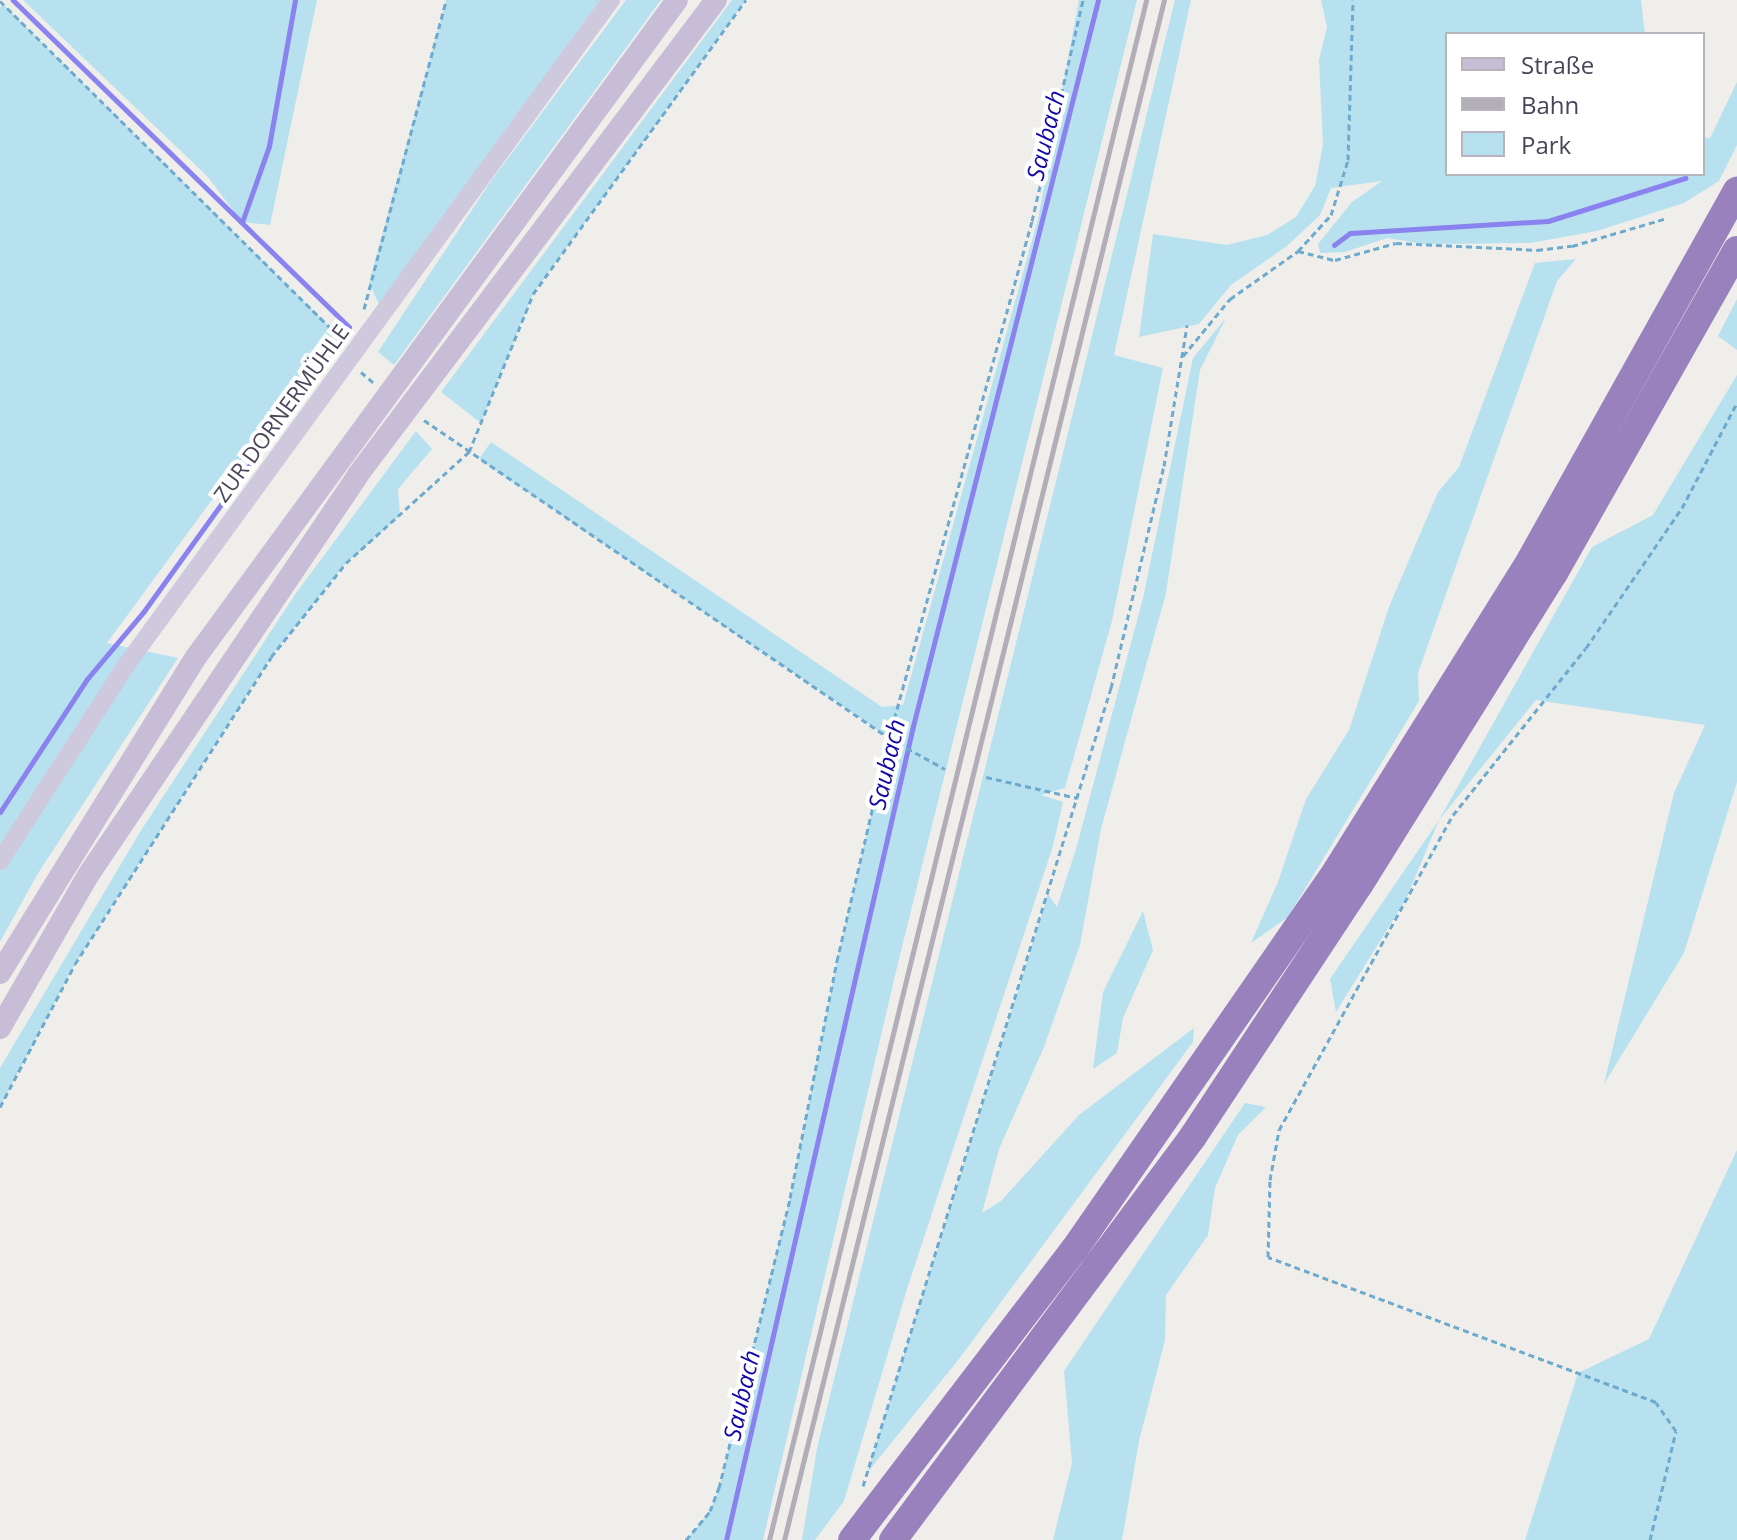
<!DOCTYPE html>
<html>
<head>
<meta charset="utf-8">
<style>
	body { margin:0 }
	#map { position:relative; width:1737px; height:1540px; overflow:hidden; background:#efeeeb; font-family:"Open Sans",sans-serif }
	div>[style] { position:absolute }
	.green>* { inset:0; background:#b7e1ef }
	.stream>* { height:5px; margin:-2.5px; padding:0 2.5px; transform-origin:2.5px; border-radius:2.5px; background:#8a82ee }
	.path>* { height:3px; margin-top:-1.5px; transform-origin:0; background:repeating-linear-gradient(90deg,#6eaace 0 6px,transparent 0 10px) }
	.tertiary>* { height:18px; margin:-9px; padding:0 9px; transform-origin:9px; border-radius:9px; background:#cfc9dd }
	.secondary>* { height:22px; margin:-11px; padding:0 11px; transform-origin:11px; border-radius:11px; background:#c7bdd6 }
	.motorway>* { height:28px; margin:-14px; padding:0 14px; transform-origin:14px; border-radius:14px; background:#9881bd }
	.rail>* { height:5px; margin:-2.5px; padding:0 2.5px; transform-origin:2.5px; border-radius:2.5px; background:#b2adb6 }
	span { translate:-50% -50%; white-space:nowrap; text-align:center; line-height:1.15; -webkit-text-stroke:8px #fff; paint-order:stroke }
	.street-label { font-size:22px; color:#4b4459 }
	.water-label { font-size:24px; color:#1408a8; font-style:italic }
	.legend { position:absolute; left:1445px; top:32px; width:260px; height:144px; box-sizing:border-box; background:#fff; border:2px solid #b7b4bd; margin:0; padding:10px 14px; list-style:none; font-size:24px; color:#4b4459 }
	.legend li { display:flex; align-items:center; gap:16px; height:40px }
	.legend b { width:40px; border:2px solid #b7b4bd }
</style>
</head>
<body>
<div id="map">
	<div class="green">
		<div style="clip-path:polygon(23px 0,317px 0,270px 225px,242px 222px,207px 176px)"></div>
		<div style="clip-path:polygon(446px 0,600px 0,380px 306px,369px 283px)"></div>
		<div style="clip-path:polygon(626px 0,661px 0,394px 365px,378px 352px,491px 181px)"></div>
		<div style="clip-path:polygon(732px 0,746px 0,533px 294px,481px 423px,441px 392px)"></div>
		<div style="clip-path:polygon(1079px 0,1137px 0,898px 963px,763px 1540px,686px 1540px,710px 1511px,719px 1488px,790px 1198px,837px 961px,889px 738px,479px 459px,491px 442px,882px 707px,903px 705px,1038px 219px)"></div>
		<div style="clip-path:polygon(1175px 0,1191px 0,1114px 355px,1163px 368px,1112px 621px,1065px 788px,1041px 795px,1063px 802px,1053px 846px,907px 1289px,844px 1501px,815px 1540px,802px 1540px,817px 1448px)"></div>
		<div style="clip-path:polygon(1321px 0,1641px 0,1645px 34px,1447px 34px,1447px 174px,1703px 174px,1703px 137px,1710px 138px,1737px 82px,1737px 145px,1719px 181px,1684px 203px,1597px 231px,1530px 243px,1424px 244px,1387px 238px,1345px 252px,1320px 253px,1318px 244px,1352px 202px,1382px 181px,1331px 188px,1320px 215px,1287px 246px,1231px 285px,1199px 324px,1139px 337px,1153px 234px,1227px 245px,1267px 235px,1296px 217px,1315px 186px,1323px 145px,1319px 60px,1327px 27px)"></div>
		<div style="clip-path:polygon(4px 5px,335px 332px,107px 643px,178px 658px,37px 875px,0 942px,0 7px)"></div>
		<div style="clip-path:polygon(1576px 259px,1557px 281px,1418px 673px,1419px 701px,1288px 917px,1251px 943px,1278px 882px,1306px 799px,1349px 730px,1389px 607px,1438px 492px,1459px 467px,1535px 263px)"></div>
		<div style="clip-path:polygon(1737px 299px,1737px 350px,1718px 336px)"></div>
		<div style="clip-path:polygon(1226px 318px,1200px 370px,1166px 593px,1101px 829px,1080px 945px,1044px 1047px,999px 1149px,982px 1213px,1001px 1201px,1079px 1115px,1194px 1028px,1193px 1042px,959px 1359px,867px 1473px,1048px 894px,1057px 907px,1076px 849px,1143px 598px,1193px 358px)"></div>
		<div style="clip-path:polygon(1737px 375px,1737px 782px,1684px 953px,1604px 1084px,1674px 793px,1705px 725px,1536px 700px,1439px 820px,1406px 899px,1336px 1012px,1330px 979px,1439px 820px,1592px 547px,1653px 515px)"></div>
		<div style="clip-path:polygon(416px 431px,432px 449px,398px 489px,400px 516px,346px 563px,271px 657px,75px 964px,0 1107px,0 1068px,140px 832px,294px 596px)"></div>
		<div style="clip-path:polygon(1143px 911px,1153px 950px,1123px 1018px,1117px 1053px,1093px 1069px,1103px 992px)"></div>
		<div style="clip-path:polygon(1245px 1103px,1266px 1107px,1238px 1135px,1215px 1188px,1208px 1235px,1166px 1295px,1165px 1340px,1139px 1441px,1122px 1540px,1053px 1540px,1072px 1463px,1064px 1371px)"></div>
		<div style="clip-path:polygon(1737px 1150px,1737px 1540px,1525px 1540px,1578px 1373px,1649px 1339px)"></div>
	</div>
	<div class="stream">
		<div style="left:242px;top:222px;width:81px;rotate:-70.4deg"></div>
		<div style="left:269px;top:146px;width:148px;rotate:-79.9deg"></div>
		<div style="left:1334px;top:245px;width:20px;rotate:-37deg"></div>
		<div style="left:1350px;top:233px;width:198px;rotate:-3.5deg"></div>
		<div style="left:1548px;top:221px;width:144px;rotate:-17.4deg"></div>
		<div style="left:0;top:812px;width:159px;rotate:-56.8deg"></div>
		<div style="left:87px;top:679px;width:89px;rotate:-50deg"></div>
		<div style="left:144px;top:611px;width:350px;rotate:-54.2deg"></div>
		<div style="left:349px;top:327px;width:469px;rotate:-135.8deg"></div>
		<div style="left:726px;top:1540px;width:835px;rotate:-77.06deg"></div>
		<div style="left:913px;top:726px;width:749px;rotate:-75.7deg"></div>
	</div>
	<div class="path">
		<div style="left:0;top:1px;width:479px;rotate:44.7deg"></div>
		<div style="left:1298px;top:251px;width:38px;rotate:14deg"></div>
		<div style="left:1335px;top:260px;width:63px;rotate:-15.6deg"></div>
		<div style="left:1396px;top:243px;width:141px;rotate:2.8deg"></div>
		<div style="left:1537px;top:250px;width:35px;rotate:-7deg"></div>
		<div style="left:1572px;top:246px;width:96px;rotate:-16.4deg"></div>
		<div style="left:364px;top:309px;width:320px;rotate:-75.1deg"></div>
		<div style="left:1183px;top:356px;width:74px;rotate:-50.5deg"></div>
		<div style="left:1230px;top:299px;width:83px;rotate:-35.2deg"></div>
		<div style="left:1298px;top:251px;width:49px;rotate:-47.5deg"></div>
		<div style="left:1331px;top:215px;width:58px;rotate:-72.8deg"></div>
		<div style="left:1348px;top:160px;width:160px;rotate:-88.2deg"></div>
		<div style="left:361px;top:372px;width:16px;rotate:40deg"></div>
		<div style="left:424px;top:420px;width:563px;rotate:34.37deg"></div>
		<div style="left:889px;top:738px;width:64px;rotate:29deg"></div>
		<div style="left:986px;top:777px;width:94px;rotate:12.9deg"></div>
		<div style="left:0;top:1107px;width:161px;rotate:-62.3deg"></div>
		<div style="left:75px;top:964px;width:364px;rotate:-57.4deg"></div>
		<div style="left:271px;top:657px;width:120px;rotate:-51.4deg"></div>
		<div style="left:346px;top:563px;width:166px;rotate:-42.1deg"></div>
		<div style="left:469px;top:452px;width:170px;rotate:-67.9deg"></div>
		<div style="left:533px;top:294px;width:363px;rotate:-54.1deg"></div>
		<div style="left:863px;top:1486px;width:836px;rotate:-72.74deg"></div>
		<div style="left:1111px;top:688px;width:228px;rotate:-76.6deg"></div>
		<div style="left:1164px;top:466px;width:143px;rotate:-80.7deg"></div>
		<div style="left:686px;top:1540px;width:38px;rotate:-50deg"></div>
		<div style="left:710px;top:1511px;width:25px;rotate:-69deg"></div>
		<div style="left:719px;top:1488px;width:299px;rotate:-76.2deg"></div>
		<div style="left:790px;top:1198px;width:242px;rotate:-78.8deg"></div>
		<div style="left:837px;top:961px;width:229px;rotate:-76.9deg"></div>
		<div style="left:889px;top:738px;width:536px;rotate:-74.54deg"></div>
		<div style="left:1032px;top:221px;width:227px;rotate:-77deg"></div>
		<div style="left:1650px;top:1540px;width:112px;rotate:-76.6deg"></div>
		<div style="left:1676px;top:1431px;width:35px;rotate:-125deg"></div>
		<div style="left:1656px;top:1402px;width:414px;rotate:-159.5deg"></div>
		<div style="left:1268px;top:1257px;width:77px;rotate:-88.5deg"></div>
		<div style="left:1270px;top:1180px;width:51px;rotate:-79.8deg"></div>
		<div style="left:1279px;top:1130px;width:360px;rotate:-61.1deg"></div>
		<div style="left:1453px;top:815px;width:213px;rotate:-51.5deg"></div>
		<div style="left:1586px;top:648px;width:170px;rotate:-55.6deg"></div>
		<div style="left:1682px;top:508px;width:119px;rotate:-62.4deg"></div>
	</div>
	<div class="tertiary">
		<div style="left:0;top:861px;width:234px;rotate:-57.2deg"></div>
		<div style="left:127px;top:664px;width:822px;rotate:-53.91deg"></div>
	</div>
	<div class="secondary">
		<div style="left:0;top:973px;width:372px;rotate:-58.2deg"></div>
		<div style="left:196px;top:657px;width:814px;rotate:-53.79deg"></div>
		<div style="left:0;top:1028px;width:178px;rotate:-60deg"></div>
		<div style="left:89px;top:874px;width:480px;rotate:-56deg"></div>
		<div style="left:357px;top:476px;width:596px;rotate:-52.98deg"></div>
	</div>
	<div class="motorway">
		<div style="left:852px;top:1540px;width:365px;rotate:-52.6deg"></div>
		<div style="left:1074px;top:1250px;width:462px;rotate:-55.3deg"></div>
		<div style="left:1337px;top:870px;width:367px;rotate:-58deg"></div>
		<div style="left:1531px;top:559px;width:422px;rotate:-60.8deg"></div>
		<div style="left:893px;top:1540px;width:501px;rotate:-53.36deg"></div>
		<div style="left:1192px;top:1138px;width:303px;rotate:-56.6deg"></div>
		<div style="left:1359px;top:885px;width:368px;rotate:-58deg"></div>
		<div style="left:1554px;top:573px;width:371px;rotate:-60.5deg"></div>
	</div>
	<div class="rail">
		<div style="left:769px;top:1540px;width:1585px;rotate:-76.24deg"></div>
		<div style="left:784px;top:1540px;width:1586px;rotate:-76.14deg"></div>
	</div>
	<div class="street-label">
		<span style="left:281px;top:413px;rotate:-54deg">ZUR DORNERMÜHLE</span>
	</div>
	<div class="water-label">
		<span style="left:1045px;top:135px;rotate:-76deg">Saubach</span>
		<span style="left:886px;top:764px;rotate:-77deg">Saubach</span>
		<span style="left:741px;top:1395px;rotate:-77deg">Saubach</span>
	</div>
	<ul class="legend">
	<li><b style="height:10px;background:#c7bdd6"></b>Straße</li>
	<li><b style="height:10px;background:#b2adb6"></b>Bahn</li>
	<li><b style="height:22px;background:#b7e1ef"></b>Park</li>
	</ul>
</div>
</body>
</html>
